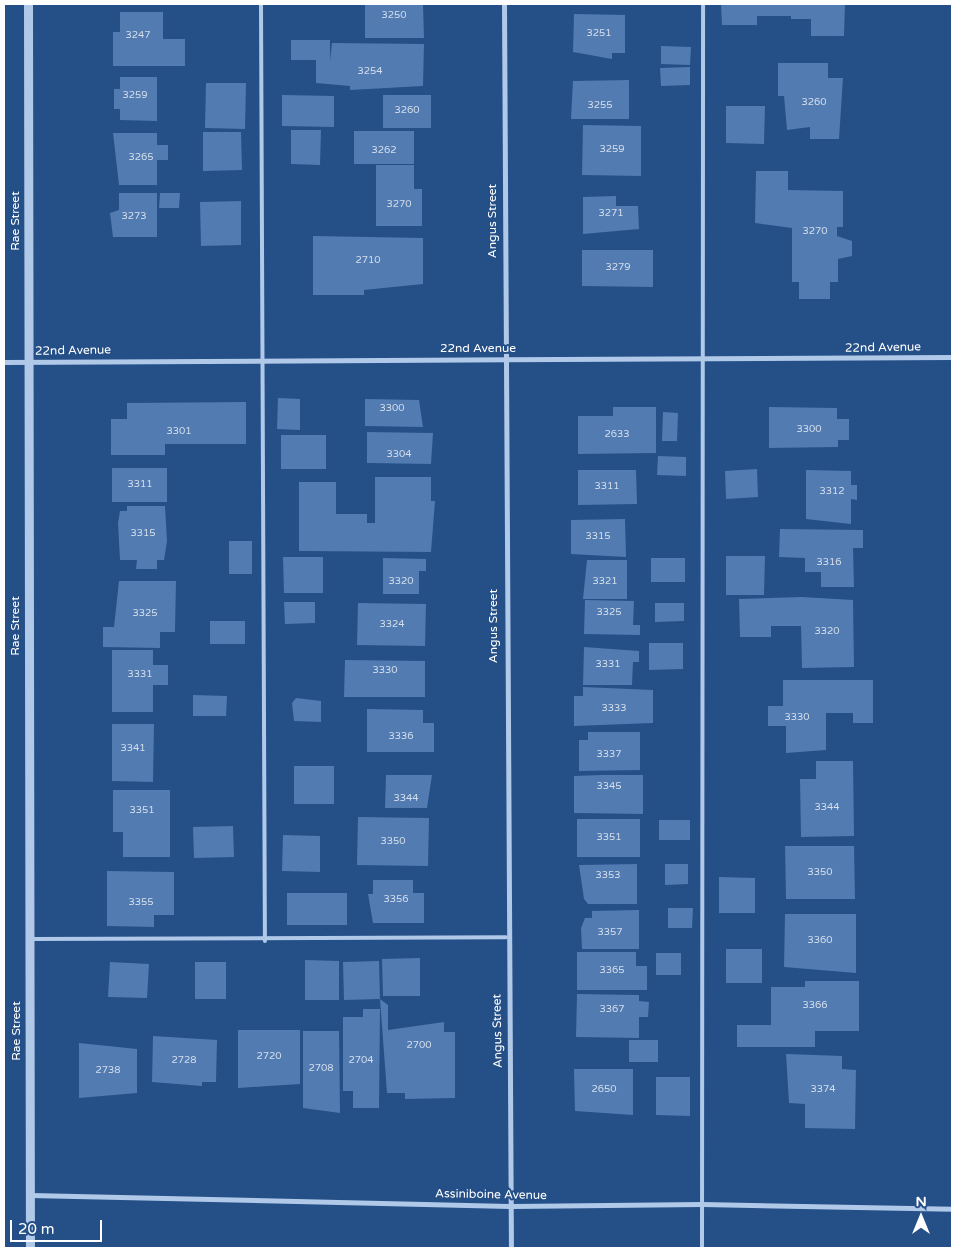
<!DOCTYPE html>
<html>
<head>
<meta charset="utf-8">
<style>
	body { margin:0 }
	#map { position:relative; width:956px; height:1252px; overflow:hidden; background:#254f87; font-family:"Varela Round",sans-serif }
	div>[style] { position:absolute }
	.building>* { inset:0; background:#517bb1 }
	.service>* { height:4px; margin:-2px; padding:0 2px; transform-origin:2px; border-radius:2px; background:#b0c9e9 }
	.minor>* { height:5px; margin:-2.5px; padding:0 2.5px; transform-origin:2.5px; border-radius:2.5px; background:#b0c9e9 }
	.tertiary>* { height:9px; margin:-4.5px; padding:0 4.5px; transform-origin:4.5px; border-radius:4.5px; background:#b0c9e9 }
	span { translate:-50% -50%; white-space:nowrap; text-align:center; line-height:1.15; -webkit-text-stroke:4px #254f87; paint-order:stroke }
	.number-label { font-size:10px; color:#d4deec }
	.number-label span { -webkit-text-stroke-width:0 }
	.street-label { font-size:12px; color:#fff }
	.frame { position:absolute; inset:0; border:5px solid #fff; pointer-events:none }
	.north { position:absolute; left:896px; top:1192px; width:50px; height:50px; -webkit-text-stroke:4px #254f87; paint-order:stroke; rotate:0deg; font-size:14px; font-weight:700; line-height:20px; text-align:center; color:#fff }
	.north::after { content:''; display:block; margin:auto; width:18px; height:22px; background:#fff; clip-path:polygon(50% 0,100% 100%,50% 72%,0 100%) }
	.scale { position:absolute; left:10px; top:1220px; width:92px; height:22px; box-sizing:border-box; border:2px solid #fff; border-top:0; padding-left:6px; font-size:15px; line-height:18px; white-space:nowrap; color:#fff; -webkit-text-stroke:4px #254f87; paint-order:stroke }
</style>
</head>
<body>
<div id="map">
	<div class="building">
		<div style="clip-path:polygon(365px 4px,423px 4px,424px 38px,365px 38px)"></div>
		<div style="clip-path:polygon(721px 4px,845px 4px,844px 36px,811px 36px,811px 19px,791px 19px,791px 16px,757px 16px,757px 25px,722px 25px)"></div>
		<div style="clip-path:polygon(120px 12px,163px 12px,163px 39px,185px 39px,185px 66px,113px 66px,113px 32px,120px 32px)"></div>
		<div style="clip-path:polygon(574px 14px,625px 15px,625px 53px,612px 53px,612px 59px,573px 52px)"></div>
		<div style="clip-path:polygon(291px 40px,330px 40px,330px 61px,332px 43px,424px 44px,423px 86px,350px 90px,350px 86px,316px 83px,316px 60px,291px 60px)"></div>
		<div style="clip-path:polygon(661px 46px,691px 47px,690px 65px,661px 64px)"></div>
		<div style="clip-path:polygon(778px 63px,828px 63px,828px 78px,843px 78px,839px 139px,810px 139px,810px 127px,787px 130px,784px 96px,778px 96px)"></div>
		<div style="clip-path:polygon(690px 67px,690px 85px,661px 86px,660px 68px)"></div>
		<div style="clip-path:polygon(120px 77px,157px 77px,157px 121px,120px 120px,120px 109px,114px 109px,114px 89px,120px 89px)"></div>
		<div style="clip-path:polygon(629px 80px,629px 119px,571px 119px,573px 81px)"></div>
		<div style="clip-path:polygon(206px 83px,246px 83px,245px 129px,205px 128px)"></div>
		<div style="clip-path:polygon(282px 95px,334px 96px,334px 127px,282px 126px)"></div>
		<div style="clip-path:polygon(383px 95px,431px 95px,431px 128px,383px 128px)"></div>
		<div style="clip-path:polygon(726px 106px,765px 106px,764px 144px,726px 143px)"></div>
		<div style="clip-path:polygon(583px 125px,641px 126px,641px 176px,582px 175px)"></div>
		<div style="clip-path:polygon(291px 130px,321px 130px,320px 165px,291px 164px)"></div>
		<div style="clip-path:polygon(354px 131px,414px 131px,414px 164px,354px 164px)"></div>
		<div style="clip-path:polygon(203px 132px,241px 132px,242px 170px,203px 171px)"></div>
		<div style="clip-path:polygon(113px 133px,157px 133px,157px 145px,168px 145px,168px 160px,157px 160px,157px 185px,119px 185px)"></div>
		<div style="clip-path:polygon(376px 165px,414px 165px,414px 189px,422px 189px,422px 226px,376px 226px)"></div>
		<div style="clip-path:polygon(756px 171px,788px 171px,788px 190px,843px 191px,843px 227px,837px 227px,837px 236px,852px 241px,852px 256px,838px 259px,838px 282px,830px 282px,830px 299px,799px 299px,799px 282px,792px 282px,792px 228px,755px 223px)"></div>
		<div style="clip-path:polygon(119px 193px,157px 193px,157px 237px,113px 237px,110px 213px,119px 210px)"></div>
		<div style="clip-path:polygon(160px 193px,180px 193px,179px 208px,159px 208px)"></div>
		<div style="clip-path:polygon(616px 196px,616px 206px,638px 206px,639px 229px,583px 234px,583px 197px)"></div>
		<div style="clip-path:polygon(241px 201px,241px 245px,201px 246px,200px 202px)"></div>
		<div style="clip-path:polygon(313px 236px,423px 238px,423px 284px,364px 290px,364px 295px,313px 295px)"></div>
		<div style="clip-path:polygon(582px 250px,653px 250px,653px 287px,582px 286px)"></div>
		<div style="clip-path:polygon(278px 398px,300px 399px,300px 430px,277px 429px)"></div>
		<div style="clip-path:polygon(365px 399px,419px 400px,423px 427px,365px 426px)"></div>
		<div style="clip-path:polygon(246px 402px,246px 444px,165px 444px,165px 455px,111px 455px,111px 419px,127px 419px,127px 403px)"></div>
		<div style="clip-path:polygon(613px 407px,656px 407px,656px 453px,578px 454px,578px 416px,613px 416px)"></div>
		<div style="clip-path:polygon(769px 407px,837px 408px,837px 419px,849px 419px,849px 440px,838px 440px,838px 447px,769px 448px)"></div>
		<div style="clip-path:polygon(663px 412px,678px 413px,677px 441px,662px 441px)"></div>
		<div style="clip-path:polygon(367px 432px,433px 433px,431px 464px,367px 463px)"></div>
		<div style="clip-path:polygon(281px 435px,326px 435px,326px 469px,281px 469px)"></div>
		<div style="clip-path:polygon(658px 456px,686px 457px,686px 476px,657px 475px)"></div>
		<div style="clip-path:polygon(112px 468px,167px 468px,167px 502px,112px 502px)"></div>
		<div style="clip-path:polygon(757px 469px,758px 497px,726px 499px,725px 471px)"></div>
		<div style="clip-path:polygon(578px 470px,636px 470px,637px 504px,578px 505px)"></div>
		<div style="clip-path:polygon(806px 470px,851px 471px,851px 485px,857px 485px,857px 500px,851px 499px,851px 524px,806px 519px)"></div>
		<div style="clip-path:polygon(375px 477px,431px 477px,431px 501px,435px 501px,431px 552px,299px 551px,299px 482px,336px 482px,336px 514px,367px 514px,367px 523px,375px 523px)"></div>
		<div style="clip-path:polygon(127px 506px,165px 506px,167px 541px,164px 560px,157px 560px,157px 569px,136px 569px,137px 560px,120px 560px,118px 523px,120px 511px,127px 511px)"></div>
		<div style="clip-path:polygon(625px 519px,626px 557px,571px 554px,571px 520px)"></div>
		<div style="clip-path:polygon(780px 529px,863px 530px,863px 548px,853px 548px,854px 587px,821px 587px,821px 572px,805px 572px,805px 558px,779px 557px)"></div>
		<div style="clip-path:polygon(229px 541px,252px 541px,252px 574px,229px 574px)"></div>
		<div style="clip-path:polygon(726px 556px,765px 556px,764px 595px,726px 595px)"></div>
		<div style="clip-path:polygon(283px 557px,323px 557px,323px 593px,284px 593px)"></div>
		<div style="clip-path:polygon(383px 558px,426px 559px,426px 571px,419px 571px,419px 594px,383px 594px)"></div>
		<div style="clip-path:polygon(651px 558px,685px 558px,685px 582px,651px 582px)"></div>
		<div style="clip-path:polygon(587px 560px,627px 560px,627px 599px,583px 599px)"></div>
		<div style="clip-path:polygon(119px 581px,176px 581px,175px 632px,160px 632px,160px 648px,103px 647px,103px 627px,114px 627px)"></div>
		<div style="clip-path:polygon(802px 597px,853px 600px,854px 667px,802px 668px,801px 626px,771px 626px,771px 637px,740px 637px,739px 599px)"></div>
		<div style="clip-path:polygon(585px 600px,634px 601px,633px 625px,640px 625px,640px 635px,584px 634px)"></div>
		<div style="clip-path:polygon(284px 602px,315px 602px,315px 623px,285px 624px)"></div>
		<div style="clip-path:polygon(358px 603px,426px 604px,425px 646px,357px 645px)"></div>
		<div style="clip-path:polygon(655px 603px,684px 603px,684px 621px,655px 622px)"></div>
		<div style="clip-path:polygon(210px 621px,245px 621px,245px 644px,210px 644px)"></div>
		<div style="clip-path:polygon(649px 643px,683px 643px,683px 669px,649px 670px)"></div>
		<div style="clip-path:polygon(584px 647px,639px 651px,639px 662px,633px 662px,632px 685px,583px 685px)"></div>
		<div style="clip-path:polygon(112px 650px,153px 650px,153px 665px,168px 665px,168px 685px,153px 685px,153px 712px,112px 712px)"></div>
		<div style="clip-path:polygon(345px 660px,425px 661px,425px 697px,344px 697px)"></div>
		<div style="clip-path:polygon(783px 680px,873px 680px,873px 723px,853px 723px,853px 713px,826px 713px,826px 750px,786px 753px,786px 726px,768px 726px,768px 706px,783px 706px)"></div>
		<div style="clip-path:polygon(583px 687px,653px 690px,653px 723px,574px 726px,574px 696px,583px 696px)"></div>
		<div style="clip-path:polygon(193px 695px,227px 696px,226px 716px,193px 716px)"></div>
		<div style="clip-path:polygon(296px 698px,321px 701px,321px 722px,294px 721px,292px 703px)"></div>
		<div style="clip-path:polygon(367px 709px,423px 710px,423px 723px,434px 723px,434px 752px,367px 752px)"></div>
		<div style="clip-path:polygon(112px 724px,154px 724px,153px 782px,112px 781px)"></div>
		<div style="clip-path:polygon(588px 732px,640px 732px,640px 770px,579px 771px,579px 740px,588px 740px)"></div>
		<div style="clip-path:polygon(816px 761px,853px 761px,854px 836px,801px 837px,800px 779px,816px 779px)"></div>
		<div style="clip-path:polygon(294px 766px,334px 766px,334px 804px,294px 804px)"></div>
		<div style="clip-path:polygon(386px 775px,432px 775px,427px 808px,385px 808px)"></div>
		<div style="clip-path:polygon(601px 775px,643px 775px,643px 814px,574px 813px,574px 776px)"></div>
		<div style="clip-path:polygon(113px 790px,170px 790px,170px 857px,123px 857px,123px 832px,113px 832px)"></div>
		<div style="clip-path:polygon(358px 817px,429px 818px,428px 866px,357px 865px)"></div>
		<div style="clip-path:polygon(577px 819px,640px 819px,640px 857px,577px 857px)"></div>
		<div style="clip-path:polygon(659px 820px,690px 820px,690px 840px,659px 840px)"></div>
		<div style="clip-path:polygon(233px 826px,234px 857px,194px 858px,193px 827px)"></div>
		<div style="clip-path:polygon(283px 835px,320px 836px,320px 872px,282px 871px)"></div>
		<div style="clip-path:polygon(785px 846px,854px 846px,855px 899px,786px 899px)"></div>
		<div style="clip-path:polygon(637px 864px,637px 904px,588px 904px,584px 899px,579px 865px)"></div>
		<div style="clip-path:polygon(665px 864px,688px 864px,688px 884px,665px 885px)"></div>
		<div style="clip-path:polygon(107px 871px,174px 872px,174px 915px,154px 915px,154px 927px,107px 926px)"></div>
		<div style="clip-path:polygon(719px 877px,755px 878px,755px 913px,719px 913px)"></div>
		<div style="clip-path:polygon(373px 880px,413px 880px,413px 893px,424px 893px,424px 923px,373px 923px,368px 894px,373px 894px)"></div>
		<div style="clip-path:polygon(287px 893px,347px 893px,347px 925px,287px 925px)"></div>
		<div style="clip-path:polygon(668px 908px,693px 908px,692px 928px,668px 928px)"></div>
		<div style="clip-path:polygon(639px 910px,639px 949px,582px 949px,581px 928px,585px 918px,592px 918px,592px 911px)"></div>
		<div style="clip-path:polygon(785px 914px,856px 914px,856px 973px,784px 967px)"></div>
		<div style="clip-path:polygon(726px 949px,762px 949px,762px 983px,726px 983px)"></div>
		<div style="clip-path:polygon(577px 952px,636px 952px,636px 966px,647px 966px,647px 990px,577px 990px)"></div>
		<div style="clip-path:polygon(656px 953px,681px 953px,681px 975px,656px 975px)"></div>
		<div style="clip-path:polygon(420px 958px,420px 996px,383px 996px,382px 959px)"></div>
		<div style="clip-path:polygon(305px 960px,339px 961px,339px 1000px,305px 1000px)"></div>
		<div style="clip-path:polygon(379px 961px,380px 999px,344px 1000px,343px 962px)"></div>
		<div style="clip-path:polygon(110px 962px,149px 964px,147px 998px,108px 997px)"></div>
		<div style="clip-path:polygon(195px 962px,226px 962px,226px 999px,195px 999px)"></div>
		<div style="clip-path:polygon(805px 981px,859px 981px,859px 1031px,815px 1031px,815px 1047px,737px 1047px,737px 1025px,771px 1025px,771px 987px,805px 987px)"></div>
		<div style="clip-path:polygon(577px 994px,639px 995px,639px 1001px,649px 1002px,648px 1017px,639px 1017px,639px 1038px,576px 1037px)"></div>
		<div style="clip-path:polygon(380px 999px,388px 1005px,388px 1030px,444px 1022px,444px 1032px,455px 1032px,455px 1098px,405px 1099px,405px 1093px,387px 1093px)"></div>
		<div style="clip-path:polygon(363px 1009px,380px 1009px,379px 1108px,353px 1108px,353px 1091px,343px 1091px,343px 1017px,363px 1017px)"></div>
		<div style="clip-path:polygon(238px 1030px,300px 1030px,300px 1084px,238px 1088px)"></div>
		<div style="clip-path:polygon(303px 1031px,339px 1031px,340px 1113px,303px 1108px)"></div>
		<div style="clip-path:polygon(153px 1036px,217px 1040px,216px 1082px,202px 1082px,202px 1086px,152px 1082px)"></div>
		<div style="clip-path:polygon(629px 1040px,658px 1040px,658px 1062px,629px 1062px)"></div>
		<div style="clip-path:polygon(79px 1043px,137px 1049px,137px 1093px,79px 1098px)"></div>
		<div style="clip-path:polygon(786px 1054px,842px 1056px,842px 1069px,856px 1070px,855px 1129px,805px 1128px,805px 1104px,789px 1103px)"></div>
		<div style="clip-path:polygon(574px 1069px,633px 1069px,633px 1115px,575px 1111px)"></div>
		<div style="clip-path:polygon(656px 1077px,690px 1077px,690px 1116px,656px 1115px)"></div>
	</div>
	<div class="service">
		<div style="left:261px;top:4px;width:937px;rotate:89.76deg"></div>
		<div style="left:31px;top:939px;width:475px;rotate:-0.2deg"></div>
		<div style="left:702px;top:1248px;width:1244px;rotate:-89.95deg"></div>
	</div>
	<div class="minor">
		<div style="left:504px;top:4px;width:1244px;rotate:89.68deg"></div>
		<div style="left:4px;top:362px;width:948px;rotate:-0.3deg"></div>
		<div style="left:30px;top:1195px;width:482px;rotate:1.3deg"></div>
		<div style="left:512px;top:1206px;width:190px;rotate:-0.6deg"></div>
		<div style="left:702px;top:1204px;width:250px;rotate:1.1deg"></div>
	</div>
	<div class="tertiary">
		<div style="left:28px;top:4px;width:1244px;rotate:89.91deg"></div>
	</div>
	<div class="number-label">
		<span style="left:394px;top:16px">3250</span>
		<span style="left:599px;top:34px">3251</span>
		<span style="left:138px;top:36px">3247</span>
		<span style="left:370px;top:72px">3254</span>
		<span style="left:135px;top:96px">3259</span>
		<span style="left:814px;top:103px">3260</span>
		<span style="left:600px;top:106px">3255</span>
		<span style="left:407px;top:111px">3260</span>
		<span style="left:612px;top:150px">3259</span>
		<span style="left:384px;top:151px">3262</span>
		<span style="left:141px;top:158px">3265</span>
		<span style="left:399px;top:205px">3270</span>
		<span style="left:611px;top:214px">3271</span>
		<span style="left:134px;top:217px">3273</span>
		<span style="left:815px;top:232px">3270</span>
		<span style="left:368px;top:261px">2710</span>
		<span style="left:618px;top:268px">3279</span>
		<span style="left:392px;top:409px">3300</span>
		<span style="left:809px;top:430px">3300</span>
		<span style="left:179px;top:432px">3301</span>
		<span style="left:617px;top:435px">2633</span>
		<span style="left:399px;top:455px">3304</span>
		<span style="left:140px;top:485px">3311</span>
		<span style="left:607px;top:487px">3311</span>
		<span style="left:832px;top:492px">3312</span>
		<span style="left:143px;top:534px">3315</span>
		<span style="left:598px;top:537px">3315</span>
		<span style="left:829px;top:563px">3316</span>
		<span style="left:401px;top:582px">3320</span>
		<span style="left:605px;top:582px">3321</span>
		<span style="left:609px;top:613px">3325</span>
		<span style="left:145px;top:614px">3325</span>
		<span style="left:392px;top:625px">3324</span>
		<span style="left:827px;top:632px">3320</span>
		<span style="left:608px;top:665px">3331</span>
		<span style="left:385px;top:671px">3330</span>
		<span style="left:140px;top:675px">3331</span>
		<span style="left:614px;top:709px">3333</span>
		<span style="left:797px;top:718px">3330</span>
		<span style="left:401px;top:737px">3336</span>
		<span style="left:133px;top:749px">3341</span>
		<span style="left:609px;top:755px">3337</span>
		<span style="left:609px;top:787px">3345</span>
		<span style="left:406px;top:799px">3344</span>
		<span style="left:827px;top:808px">3344</span>
		<span style="left:142px;top:811px">3351</span>
		<span style="left:609px;top:838px">3351</span>
		<span style="left:393px;top:842px">3350</span>
		<span style="left:820px;top:873px">3350</span>
		<span style="left:608px;top:876px">3353</span>
		<span style="left:396px;top:900px">3356</span>
		<span style="left:141px;top:903px">3355</span>
		<span style="left:610px;top:933px">3357</span>
		<span style="left:820px;top:941px">3360</span>
		<span style="left:612px;top:971px">3365</span>
		<span style="left:815px;top:1006px">3366</span>
		<span style="left:612px;top:1010px">3367</span>
		<span style="left:419px;top:1046px">2700</span>
		<span style="left:269px;top:1057px">2720</span>
		<span style="left:184px;top:1061px">2728</span>
		<span style="left:361px;top:1061px">2704</span>
		<span style="left:321px;top:1069px">2708</span>
		<span style="left:108px;top:1071px">2738</span>
		<span style="left:604px;top:1090px">2650</span>
		<span style="left:823px;top:1090px">3374</span>
	</div>
	<div class="street-label">
		<span style="left:16px;top:221px;rotate:-90deg">Rae Street</span>
		<span style="left:493px;top:221px;rotate:-90deg">Angus Street</span>
		<span style="left:883px;top:348px;rotate:-1deg">22nd Avenue</span>
		<span style="left:478px;top:349px">22nd Avenue</span>
		<span style="left:73px;top:351px;rotate:-1deg">22nd Avenue</span>
		<span style="left:16px;top:626px;rotate:-90deg">Rae Street</span>
		<span style="left:494px;top:626px;rotate:-90deg">Angus Street</span>
		<span style="left:17px;top:1031px;rotate:-90deg">Rae Street</span>
		<span style="left:498px;top:1031px;rotate:-91deg">Angus Street</span>
		<span style="left:491px;top:1195px;rotate:1deg">Assiniboine Avenue</span>
	</div>
	<div class="frame"></div>
	<div class="north">N</div>
	<div class="scale">20 m</div>
</div>
</body>
</html>
